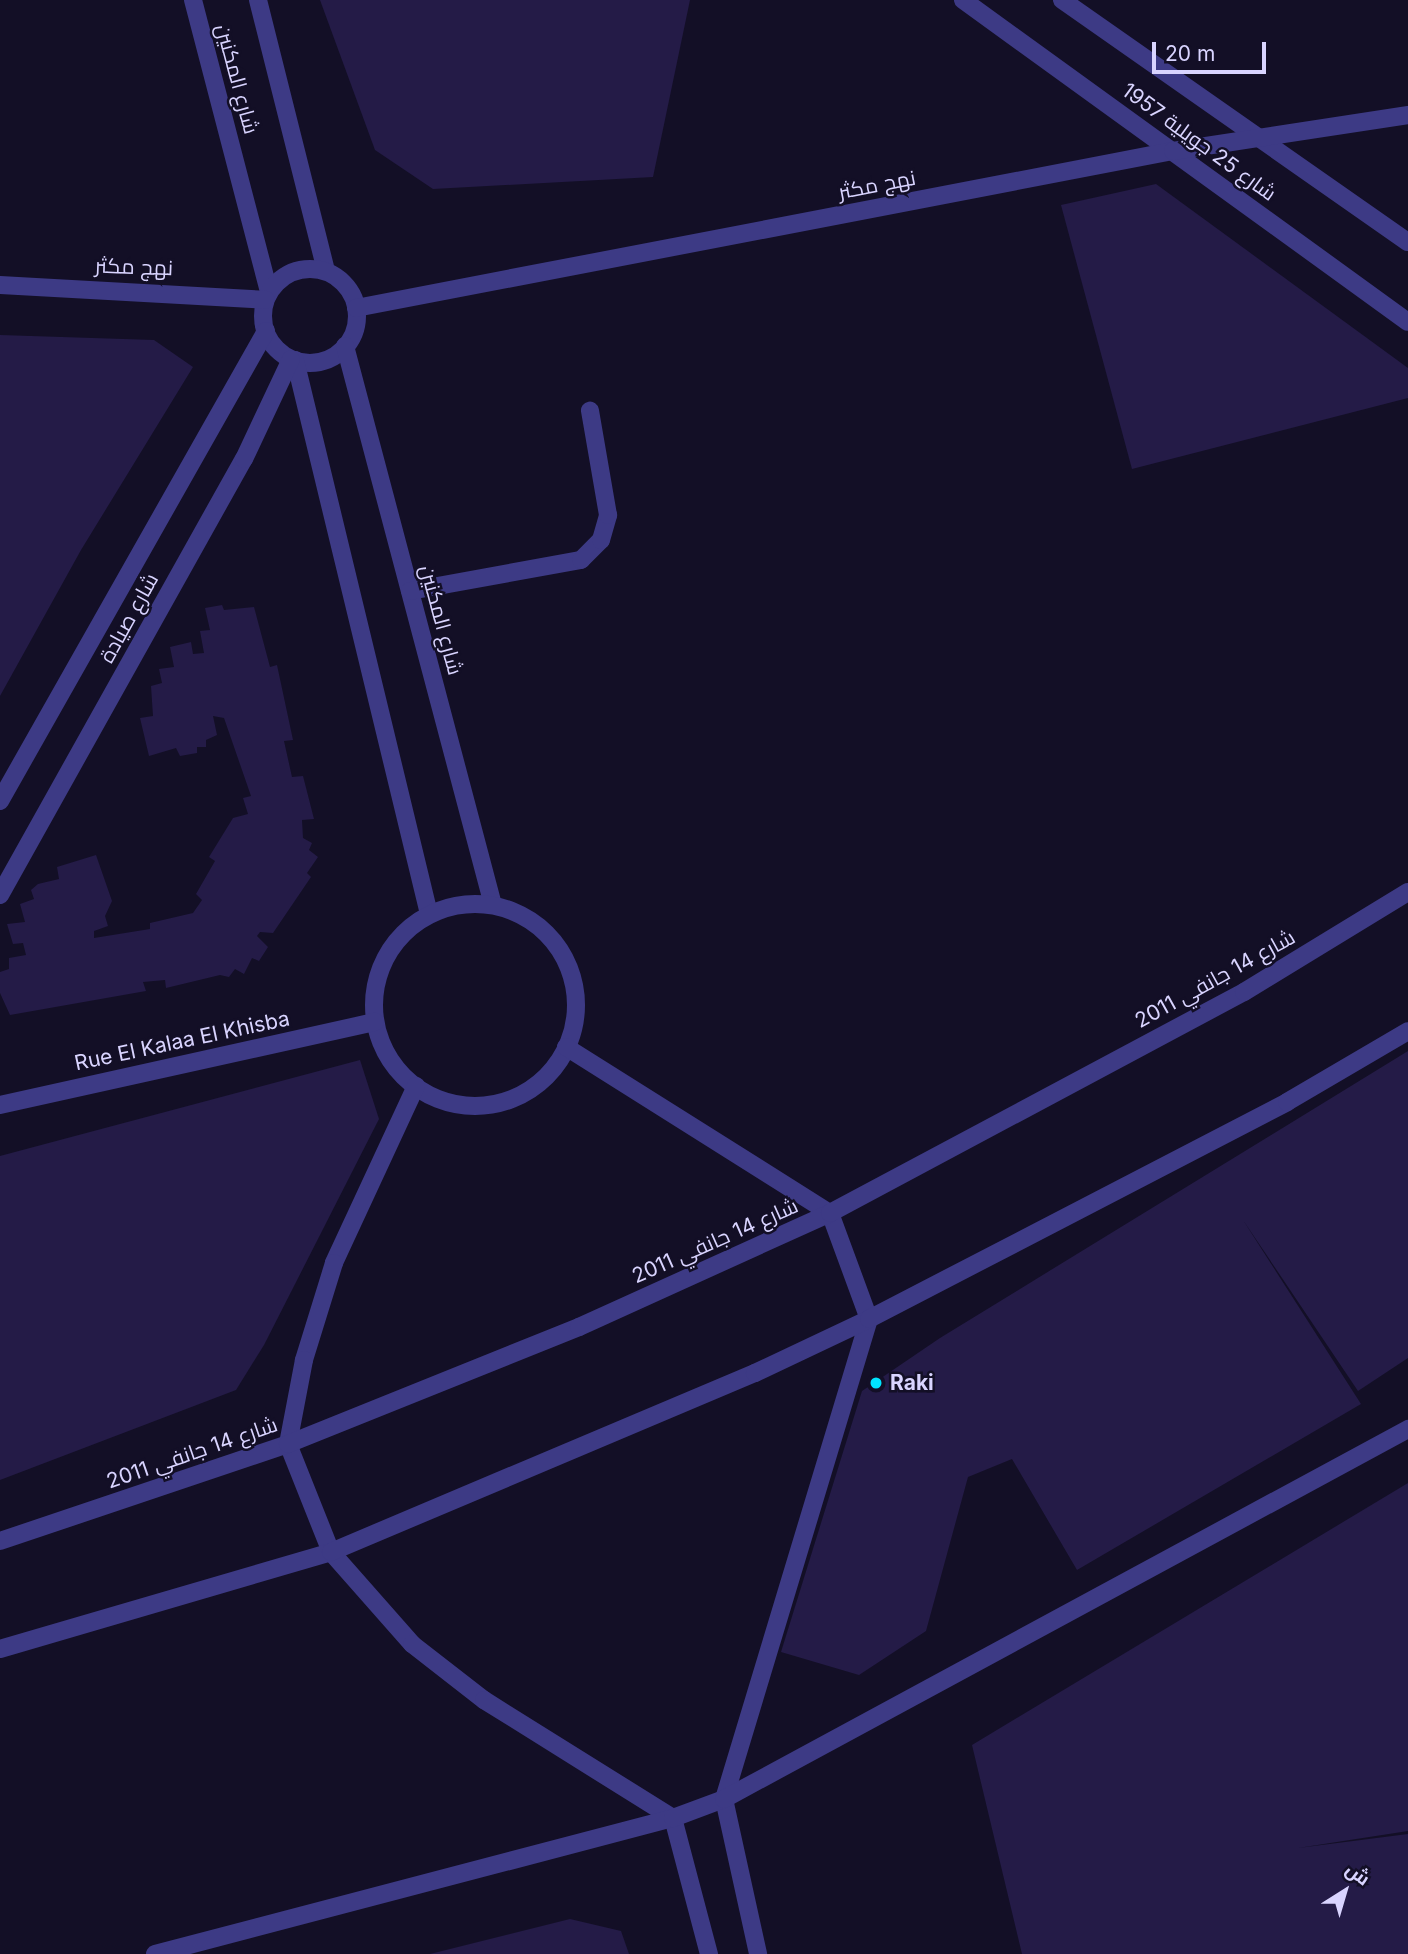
<!DOCTYPE html>
<html>
<head>
<meta charset="utf-8">
<style>
	body { margin:0 }
	#map { position:relative; width:1408px; height:1954px; overflow:hidden; background:#130f26; font-family:Inter,Cairo,sans-serif }
	div>[style] { position:absolute }
	.building>* { inset:0; background:#241b47 }
	.minor>* { height:18px; margin:-9px; padding:0 9px; transform-origin:9px; border-radius:9px; background:#3d3a85 }
	.minor>.ring { margin:-9px; padding:0; box-sizing:content-box; background:none; border:18px solid #3d3a85; border-radius:50% }
	.dots>* { width:19px; height:19px; translate:-50% -50%; box-sizing:border-box; border:4px solid #130f26; border-radius:50% }
	span { translate:-50% -50%; white-space:nowrap; text-align:center; line-height:1.15; -webkit-text-stroke:5px #130f26; paint-order:stroke }
	.street-label { font-size:21px; color:#d9d4ff }
	.poi-label { font-size:21px; color:#d9d4ff; font-weight:700 }
	.left { translate:0 -50%; text-align:left }
	.north { position:absolute; left:1310px; top:1856px; width:70px; height:70px; -webkit-text-stroke:5px #130f26; paint-order:stroke; rotate:37deg; font-size:19px; font-weight:700; line-height:28px; text-align:center; color:#d9d4ff }
	.north::after { content:''; display:block; margin:auto; width:24px; height:32px; background:#d9d4ff; clip-path:polygon(50% 0,100% 100%,50% 72%,0 100%) }
	.scale { position:absolute; left:1152px; top:42px; width:114px; height:32px; box-sizing:border-box; border:4px solid #d9d4ff; border-top:0; padding-left:9px; font-size:21px; line-height:24px; white-space:nowrap; color:#d9d4ff; -webkit-text-stroke:5px #130f26; paint-order:stroke }
</style>
</head>
<body>
<div id="map">
	<div class="building">
		<div style="clip-path:polygon(320px 0,690px 0,653px 177px,433px 189px,375px 150px)"></div>
		<div style="clip-path:polygon(1156px 184px,1408px 368px,1408px 398px,1132px 469px,1061px 205px)"></div>
		<div style="clip-path:polygon(0 335px,154px 340px,193px 367px,81px 550px,0 696px)"></div>
		<div style="clip-path:polygon(222px 605px,224px 610px,254px 607px,270px 667px,277px 665px,293px 740px,284px 741px,292px 777px,303px 776px,314px 819px,302px 820px,303px 838px,312px 843px,309px 850px,318px 857px,307px 873px,311px 877px,273px 933px,260px 932px,257px 936px,268px 947px,259px 961px,252px 958px,244px 974px,235px 969px,229px 977px,220px 975px,166px 988px,165px 980px,143px 982px,146px 991px,10px 1015px,0 993px,0 972px,9px 969px,9px 958px,26px 955px,23px 943px,13px 944px,7px 924px,25px 922px,20px 904px,34px 899px,31px 890px,38px 884px,59px 879px,57px 867px,96px 855px,112px 901px,105px 916px,108px 926px,94px 931px,94px 938px,150px 929px,150px 923px,193px 913px,202px 900px,196px 894px,215px 861px,209px 857px,233px 818px,248px 814px,243px 798px,251px 796px,224px 718px,213px 716px,217px 735px,206px 740px,206px 747px,197px 747px,197px 753px,180px 756px,176px 748px,149px 756px,140px 718px,153px 716px,151px 686px,162px 683px,159px 669px,174px 667px,170px 647px,191px 642px,193px 654px,204px 653px,200px 631px,210px 630px,205px 608px)"></div>
		<div style="clip-path:polygon(1408px 1051px,1408px 1358px,1358px 1391px,1243px 1220px,1361px 1404px,1077px 1570px,1012px 1459px,968px 1477px,926px 1631px,859px 1675px,781px 1652px,862px 1391px,940px 1338px)"></div>
		<div style="clip-path:polygon(360px 1060px,379px 1119px,264px 1345px,236px 1390px,0 1480px,0 1156px)"></div>
		<div style="clip-path:polygon(1408px 1483px,1408px 1831px,1298px 1848px,1408px 1834px,1408px 1954px,1022px 1954px,972px 1745px)"></div>
		<div style="clip-path:polygon(570px 1919px,621px 1931px,629px 1954px,430px 1954px)"></div>
	</div>
	<div class="minor">
		<div style="left:193px;top:0;width:301px;rotate:75.4deg"></div>
		<div style="left:258px;top:0;width:279px;rotate:75.9deg"></div>
		<div style="left:963px;top:0;width:549px;rotate:35.89deg"></div>
		<div style="left:1062px;top:0;width:422px;rotate:35deg"></div>
		<div class="ring" style="left:263px;top:269px;width:76px;height:76px"></div>
		<div style="left:0;top:285px;width:266px;rotate:3.2deg"></div>
		<div style="left:356px;top:308px;width:832px;rotate:-10.88deg"></div>
		<div style="left:1173px;top:151px;width:238px;rotate:-8.7deg"></div>
		<div style="left:345px;top:346px;width:578px;rotate:75.17deg"></div>
		<div style="left:295px;top:360px;width:570px;rotate:76.4deg"></div>
		<div style="left:410px;top:591px;width:174px;rotate:-10.3deg"></div>
		<div style="left:581px;top:560px;width:28px;rotate:-45deg"></div>
		<div style="left:601px;top:540px;width:26px;rotate:-74deg"></div>
		<div style="left:608px;top:515px;width:106px;rotate:-99.8deg"></div>
		<div style="left:0;top:801px;width:540px;rotate:-60.49deg"></div>
		<div style="left:0;top:895px;width:500px;rotate:-60.8deg"></div>
		<div style="left:244px;top:459px;width:110px;rotate:-64.8deg"></div>
		<div class="ring" style="left:374px;top:904px;width:184px;height:184px"></div>
		<div style="left:566px;top:1047px;width:312px;rotate:32.2deg"></div>
		<div style="left:830px;top:1213px;width:113px;rotate:69.8deg"></div>
		<div style="left:869px;top:1319px;width:501px;rotate:106.81deg"></div>
		<div style="left:724px;top:1799px;width:159px;rotate:77.6deg"></div>
		<div style="left:416px;top:1086px;width:195px;rotate:114.9deg"></div>
		<div style="left:334px;top:1263px;width:102px;rotate:107.2deg"></div>
		<div style="left:304px;top:1360px;width:86px;rotate:100.8deg"></div>
		<div style="left:288px;top:1444px;width:116px;rotate:68.3deg"></div>
		<div style="left:331px;top:1552px;width:123px;rotate:48.6deg"></div>
		<div style="left:412px;top:1644px;width:91px;rotate:37.9deg"></div>
		<div style="left:484px;top:1700px;width:223px;rotate:32deg"></div>
		<div style="left:673px;top:1818px;width:141px;rotate:75.2deg"></div>
		<div style="left:0;top:1105px;width:384px;rotate:-12.5deg"></div>
		<div style="left:0;top:1541px;width:304px;rotate:-18.6deg"></div>
		<div style="left:288px;top:1444px;width:314px;rotate:-21.9deg"></div>
		<div style="left:579px;top:1327px;width:276px;rotate:-24.4deg"></div>
		<div style="left:830px;top:1213px;width:469px;rotate:-28.1deg"></div>
		<div style="left:1244px;top:992px;width:192px;rotate:-31.4deg"></div>
		<div style="left:0;top:1649px;width:345px;rotate:-16.3deg"></div>
		<div style="left:331px;top:1552px;width:460px;rotate:-22.9deg"></div>
		<div style="left:755px;top:1373px;width:126px;rotate:-25.3deg"></div>
		<div style="left:869px;top:1319px;width:471px;rotate:-27.4deg"></div>
		<div style="left:1287px;top:1102px;width:140px;rotate:-30.4deg"></div>
		<div style="left:155px;top:1954px;width:536px;rotate:-14.71deg"></div>
		<div style="left:673px;top:1818px;width:54px;rotate:-20.4deg"></div>
		<div style="left:724px;top:1799px;width:778px;rotate:-28.41deg"></div>
	</div>
	<div class="dots">
		<div style="left:876px;top:1383px;background:#00e5ff"></div>
	</div>
	<div class="street-label">
		<span style="left:237px;top:79px;rotate:75deg">شارع المكنين</span>
		<span style="left:1199px;top:142px;rotate:36deg">شارع 25 جويلية 1957</span>
		<span style="left:877px;top:185px;rotate:-11deg">نهج مكثر</span>
		<span style="left:134px;top:267px;rotate:2deg">نهج مكثر</span>
		<span style="left:129px;top:618px;rotate:-61deg">شارع صيادة</span>
		<span style="left:441px;top:620px;rotate:75deg">شارع المكنين</span>
		<span style="left:1215px;top:979px;rotate:-29deg">شارع 14 جانفي 2011</span>
		<span style="left:182px;top:1041px;rotate:-12deg">Rue El Kalaa El Khisba</span>
		<span style="left:715px;top:1241px;rotate:-24deg">شارع 14 جانفي 2011</span>
		<span style="left:192px;top:1453px;rotate:-19deg">شارع 14 جانفي 2011</span>
	</div>
	<div class="poi-label">
		<span class="left" style="left:890px;top:1383px">Raki</span>
	</div>
	<div class="north">ش</div>
	<div class="scale">20 m</div>
</div>
</body>
</html>
